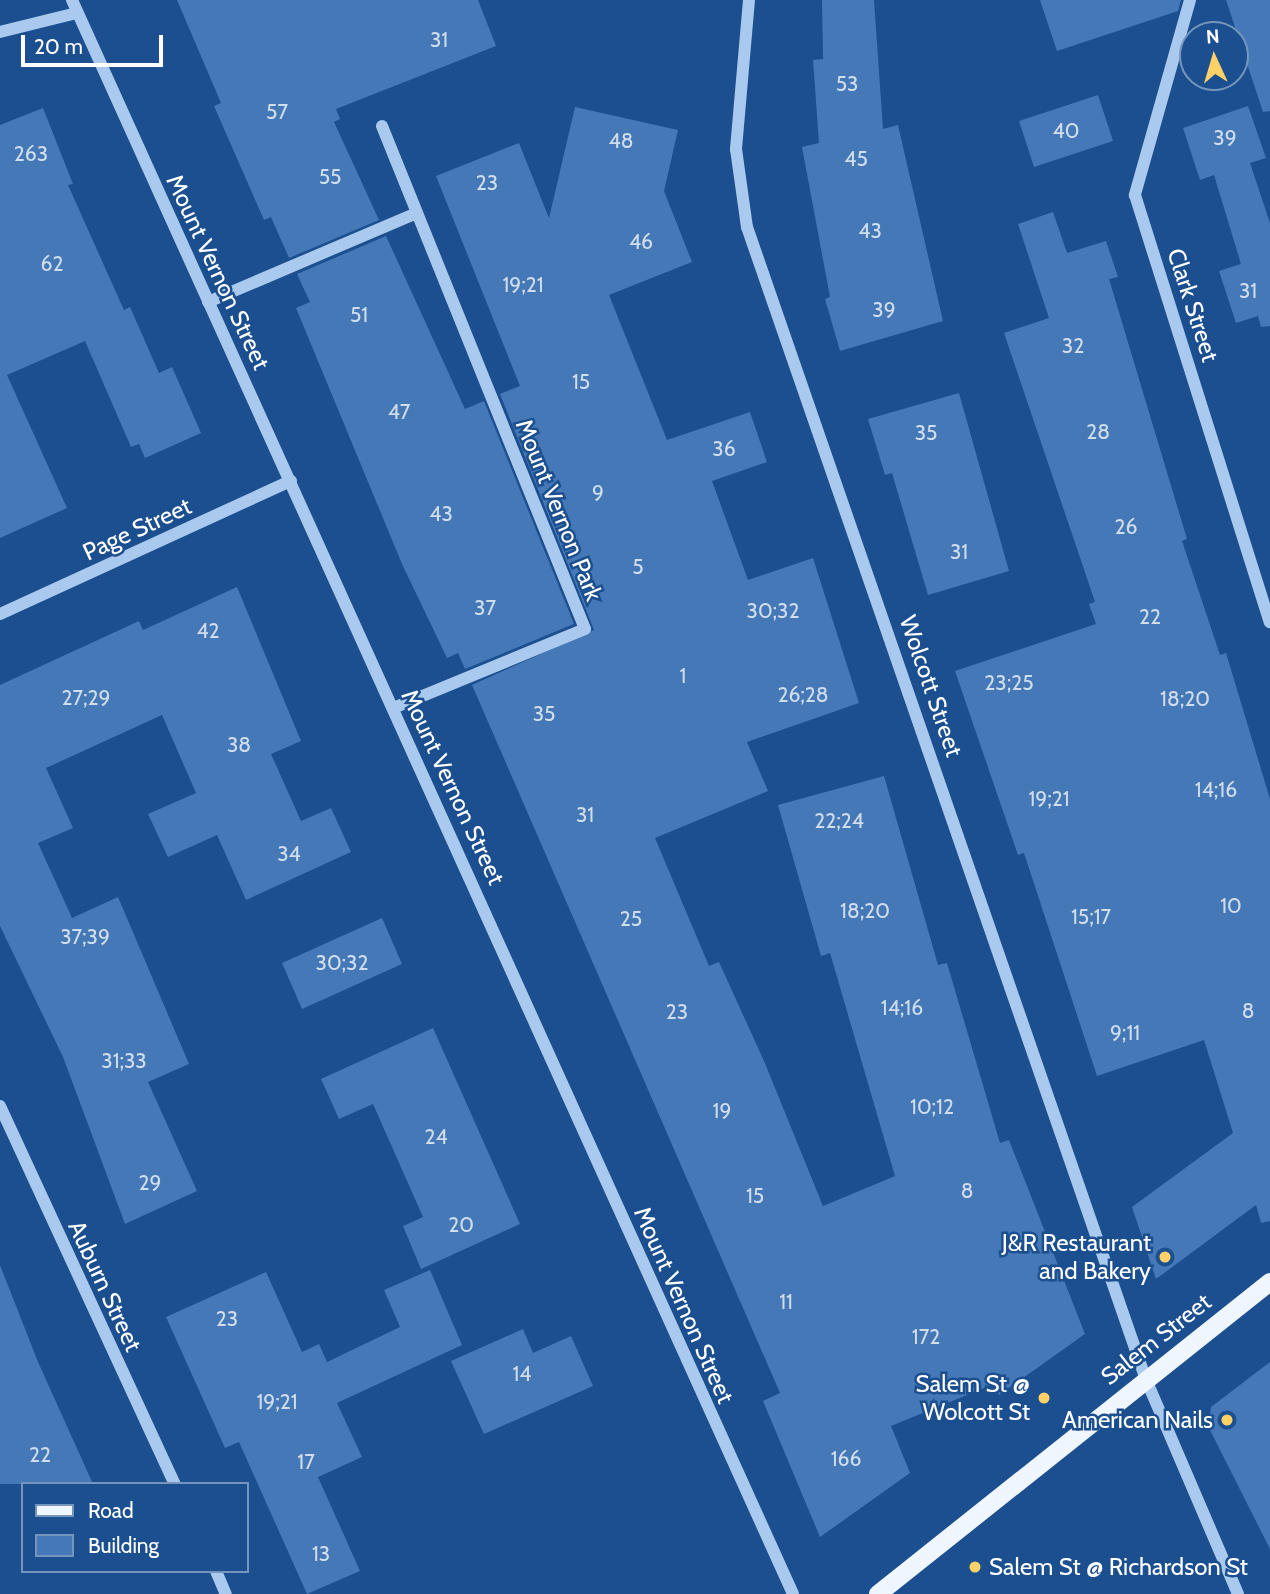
<!DOCTYPE html>
<html>
<head>
<meta charset="utf-8">
<style>
	body { margin:0 }
	#map { position:relative; width:1270px; height:1594px; overflow:hidden; background:#1b4f8f; font-family:Cabin,sans-serif }
	div>[style] { position:absolute }
	.building>* { inset:0; background:#4478b7 }
	.minor>* { height:12px; margin:-6px; padding:0 6px; transform-origin:6px; border-radius:6px; background:#a9c9ee }
	.major>* { height:18px; margin:-9px; padding:0 9px; transform-origin:9px; border-radius:9px; background:#f0f6ff }
	.dots>* { width:19px; height:19px; translate:-50% -50%; box-sizing:border-box; border:4px solid #1b4f8f; border-radius:50% }
	span { translate:-50% -50%; white-space:nowrap; text-align:center; line-height:1.15; -webkit-text-stroke:5px #1b4f8f; paint-order:stroke }
	.number-label { font-size:21px; color:#d0dded }
	.number-label span { -webkit-text-stroke-width:0 }
	.street-label { font-size:24px; color:#fff }
	.poi-label { font-size:24px; color:#fff }
	.right { translate:-100% -50%; text-align:right }
	.left { translate:0 -50%; text-align:left }
	.legend { position:absolute; left:21px; top:1482px; width:228px; height:91px; box-sizing:border-box; background:#1b4f8f; border:2px solid #7695bc; margin:0; padding:9px 12px; list-style:none; font-size:21px; color:#fff }
	.legend li { display:flex; align-items:center; gap:14px; height:35px }
	.legend b { width:35px; border:2px solid #7695bc }
	.north { position:absolute; left:1179px; top:21px; width:70px; height:70px; box-sizing:border-box; background:#1b4f8f; border:2px solid #7695bc; border-radius:50%; rotate:356deg; font-size:19px; font-weight:700; line-height:28px; text-align:center; color:#fff }
	.north::after { content:''; display:block; margin:auto; width:24px; height:32px; background:#ffd166; clip-path:polygon(50% 0,100% 100%,50% 72%,0 100%) }
	.scale { position:absolute; left:21px; top:35px; width:142px; height:32px; box-sizing:border-box; border:4px solid #fff; border-top:0; padding-left:9px; font-size:21px; line-height:24px; white-space:nowrap; color:#fff; -webkit-text-stroke:5px #1b4f8f; paint-order:stroke }
</style>
</head>
<body>
<div id="map">
	<div class="building">
		<div style="clip-path:polygon(177px 0,478px 0,496px 46px,336px 109px,340px 119px,334px 122px,379px 220px,289px 258px,271px 217px,264px 220px,214px 106px,221px 103px)"></div>
		<div style="clip-path:polygon(822px 0,874px 0,883px 129px,898px 125px,943px 321px,840px 351px,825px 299px,830px 297px,802px 147px,819px 143px,813px 60px,823px 59px)"></div>
		<div style="clip-path:polygon(1040px 0,1181px 0,1178px 11px,1057px 51px)"></div>
		<div style="clip-path:polygon(1226px 0,1270px 0,1270px 111px,1263px 112px)"></div>
		<div style="clip-path:polygon(1098px 95px,1113px 141px,1034px 167px,1019px 121px)"></div>
		<div style="clip-path:polygon(1248px 106px,1266px 158px,1250px 163px,1270px 223px,1270px 326px,1261px 327px,1258px 316px,1236px 323px,1219px 271px,1241px 264px,1214px 175px,1200px 180px,1183px 128px)"></div>
		<div style="clip-path:polygon(575px 107px,678px 130px,664px 191px,692px 262px,609px 295px,667px 440px,750px 412px,767px 462px,712px 481px,748px 580px,813px 558px,859px 703px,747px 742px,768px 791px,655px 838px,709px 966px,719px 962px,764px 1061px,823px 1206px,895px 1176px,830px 953px,821px 956px,778px 805px,884px 776px,938px 965px,947px 963px,1000px 1143px,1009px 1140px,1085px 1334px,999px 1395px,994px 1384px,891px 1426px,910px 1473px,820px 1537px,763px 1401px,780px 1393px,472px 685px,594px 630px,500px 394px,520px 386px,436px 176px,519px 143px,549px 218px)"></div>
		<div style="clip-path:polygon(43px 108px,73px 184px,68px 185px,124px 310px,130px 307px,159px 373px,172px 367px,201px 433px,145px 458px,139px 444px,131px 447px,85px 341px,7px 375px,67px 508px,0 538px,0 125px)"></div>
		<div style="clip-path:polygon(1053px 212px,1067px 253px,1106px 241px,1118px 277px,1109px 279px,1187px 539px,1182px 541px,1220px 655px,1226px 653px,1270px 799px,1270px 1221px,1261px 1223px,1256px 1205px,1156px 1279px,1132px 1207px,1233px 1133px,1204px 1040px,1097px 1076px,1024px 853px,1018px 855px,955px 671px,1096px 624px,1089px 604px,1095px 602px,1004px 333px,1049px 318px,1018px 224px)"></div>
		<div style="clip-path:polygon(386px 236px,465px 409px,484px 401px,574px 624px,465px 669px,458px 653px,447px 658px,402px 564px,296px 308px,310px 302px,297px 274px)"></div>
		<div style="clip-path:polygon(959px 393px,1009px 571px,928px 595px,892px 473px,885px 475px,868px 419px)"></div>
		<div style="clip-path:polygon(237px 587px,301px 741px,271px 754px,301px 821px,331px 808px,351px 852px,246px 900px,217px 835px,168px 857px,148px 814px,196px 793px,162px 715px,46px 768px,73px 828px,38px 843px,72px 918px,118px 897px,189px 1064px,148px 1082px,197px 1191px,125px 1224px,63px 1057px,0 926px,0 685px,139px 621px,143px 630px)"></div>
		<div style="clip-path:polygon(382px 918px,402px 964px,302px 1009px,282px 963px)"></div>
		<div style="clip-path:polygon(433px 1028px,520px 1224px,421px 1269px,403px 1226px,423px 1217px,373px 1104px,339px 1119px,321px 1079px)"></div>
		<div style="clip-path:polygon(0 1265px,38px 1362px,93px 1484px,0 1484px)"></div>
		<div style="clip-path:polygon(430px 1270px,462px 1345px,337px 1403px,362px 1457px,318px 1477px,360px 1571px,307px 1594px,239px 1442px,225px 1448px,166px 1317px,266px 1272px,302px 1352px,319px 1344px,327px 1362px,400px 1327px,384px 1290px)"></div>
		<div style="clip-path:polygon(523px 1329px,533px 1353px,571px 1336px,593px 1386px,484px 1434px,451px 1361px)"></div>
		<div style="clip-path:polygon(1270px 1362px,1270px 1549px,1208px 1426px,1211px 1407px)"></div>
	</div>
	<div class="minor">
		<div style="left:72px;top:0;width:1749px;rotate:65.66deg"></div>
		<div style="left:749px;top:0;width:150px;rotate:95deg"></div>
		<div style="left:736px;top:149px;width:79px;rotate:82deg"></div>
		<div style="left:747px;top:227px;width:1217px;rotate:70.91deg"></div>
		<div style="left:1145px;top:1377px;width:236px;rotate:66.8deg"></div>
		<div style="left:1190px;top:0;width:203px;rotate:105.8deg"></div>
		<div style="left:1135px;top:195px;width:448px;rotate:72.5deg"></div>
		<div style="left:0;top:32px;width:79px;rotate:-13.9deg"></div>
		<div style="left:382px;top:126px;width:542px;rotate:68.02deg"></div>
		<div style="left:585px;top:629px;width:208px;rotate:157.6deg"></div>
		<div style="left:208px;top:302px;width:227px;rotate:-23.1deg"></div>
		<div style="left:0;top:614px;width:320px;rotate:-24.6deg"></div>
		<div style="left:0;top:1106px;width:417px;rotate:65.2deg"></div>
		<div style="left:216px;top:1571px;width:25px;rotate:67deg"></div>
	</div>
	<div class="major">
		<div style="left:878px;top:1594px;width:501px;rotate:-38.52deg"></div>
	</div>
	<div class="dots">
		<div style="left:1165px;top:1257px;background:#ffd166"></div>
		<div style="left:1044px;top:1398px;background:#ffd166"></div>
		<div style="left:1227px;top:1420px;background:#ffd166"></div>
		<div style="left:975px;top:1567px;background:#ffd166"></div>
	</div>
	<div class="number-label">
		<span style="left:439px;top:40px">31</span>
		<span style="left:847px;top:84px">53</span>
		<span style="left:277px;top:112px">57</span>
		<span style="left:1066px;top:131px">40</span>
		<span style="left:1225px;top:138px">39</span>
		<span style="left:621px;top:141px">48</span>
		<span style="left:31px;top:154px">263</span>
		<span style="left:856px;top:159px">45</span>
		<span style="left:330px;top:177px">55</span>
		<span style="left:487px;top:183px">23</span>
		<span style="left:870px;top:231px">43</span>
		<span style="left:641px;top:242px">46</span>
		<span style="left:52px;top:264px">62</span>
		<span style="left:523px;top:285px">19;21</span>
		<span style="left:1248px;top:291px">31</span>
		<span style="left:884px;top:310px">39</span>
		<span style="left:359px;top:315px">51</span>
		<span style="left:1073px;top:346px">32</span>
		<span style="left:581px;top:382px">15</span>
		<span style="left:399px;top:412px">47</span>
		<span style="left:1098px;top:432px">28</span>
		<span style="left:926px;top:433px">35</span>
		<span style="left:724px;top:449px">36</span>
		<span style="left:598px;top:493px">9</span>
		<span style="left:441px;top:514px">43</span>
		<span style="left:1126px;top:527px">26</span>
		<span style="left:959px;top:552px">31</span>
		<span style="left:638px;top:567px">5</span>
		<span style="left:485px;top:608px">37</span>
		<span style="left:773px;top:611px">30;32</span>
		<span style="left:1150px;top:617px">22</span>
		<span style="left:208px;top:631px">42</span>
		<span style="left:683px;top:676px">1</span>
		<span style="left:1009px;top:683px">23;25</span>
		<span style="left:803px;top:695px">26;28</span>
		<span style="left:86px;top:698px">27;29</span>
		<span style="left:1185px;top:699px">18;20</span>
		<span style="left:544px;top:714px">35</span>
		<span style="left:239px;top:745px">38</span>
		<span style="left:1216px;top:790px">14;16</span>
		<span style="left:1049px;top:799px">19;21</span>
		<span style="left:585px;top:815px">31</span>
		<span style="left:839px;top:821px">22;24</span>
		<span style="left:289px;top:854px">34</span>
		<span style="left:1231px;top:906px">10</span>
		<span style="left:865px;top:911px">18;20</span>
		<span style="left:1091px;top:917px">15;17</span>
		<span style="left:631px;top:919px">25</span>
		<span style="left:85px;top:937px">37;39</span>
		<span style="left:342px;top:963px">30;32</span>
		<span style="left:902px;top:1008px">14;16</span>
		<span style="left:1248px;top:1011px">8</span>
		<span style="left:677px;top:1012px">23</span>
		<span style="left:1125px;top:1033px">9;11</span>
		<span style="left:124px;top:1061px">31;33</span>
		<span style="left:932px;top:1107px">10;12</span>
		<span style="left:722px;top:1111px">19</span>
		<span style="left:436px;top:1137px">24</span>
		<span style="left:150px;top:1183px">29</span>
		<span style="left:967px;top:1191px">8</span>
		<span style="left:755px;top:1196px">15</span>
		<span style="left:461px;top:1225px">20</span>
		<span style="left:786px;top:1302px">11</span>
		<span style="left:227px;top:1319px">23</span>
		<span style="left:926px;top:1337px">172</span>
		<span style="left:522px;top:1374px">14</span>
		<span style="left:277px;top:1402px">19;21</span>
		<span style="left:40px;top:1455px">22</span>
		<span style="left:846px;top:1459px">166</span>
		<span style="left:306px;top:1462px">17</span>
		<span style="left:321px;top:1554px">13</span>
	</div>
	<div class="street-label">
		<span style="left:218px;top:272px;rotate:65deg">Mount Vernon Street</span>
		<span style="left:1193px;top:305px;rotate:72deg">Clark Street</span>
		<span style="left:559px;top:510px;rotate:68deg">Mount Vernon Park</span>
		<span style="left:137px;top:529px;rotate:-25deg">Page Street</span>
		<span style="left:931px;top:686px;rotate:71deg">Wolcott Street</span>
		<span style="left:453px;top:787px;rotate:65deg">Mount Vernon Street</span>
		<span style="left:105px;top:1286px;rotate:65deg">Auburn Street</span>
		<span style="left:684px;top:1305px;rotate:66deg">Mount Vernon Street</span>
		<span style="left:1156px;top:1339px;rotate:-38deg">Salem Street</span>
	</div>
	<div class="poi-label">
		<span class="right" style="left:1151px;top:1257px">J&amp;R Restaurant<br>and Bakery</span>
		<span class="right" style="left:1030px;top:1398px">Salem St @<br>Wolcott St</span>
		<span class="right" style="left:1213px;top:1420px">American Nails</span>
		<span class="left" style="left:989px;top:1567px">Salem St @ Richardson St</span>
	</div>
	<ul class="legend">
	<li><b style="height:9px;background:#f0f6ff"></b>Road</li>
	<li><b style="height:19px;background:#4478b7"></b>Building</li>
	</ul>
	<div class="north">N</div>
	<div class="scale">20 m</div>
</div>
</body>
</html>
